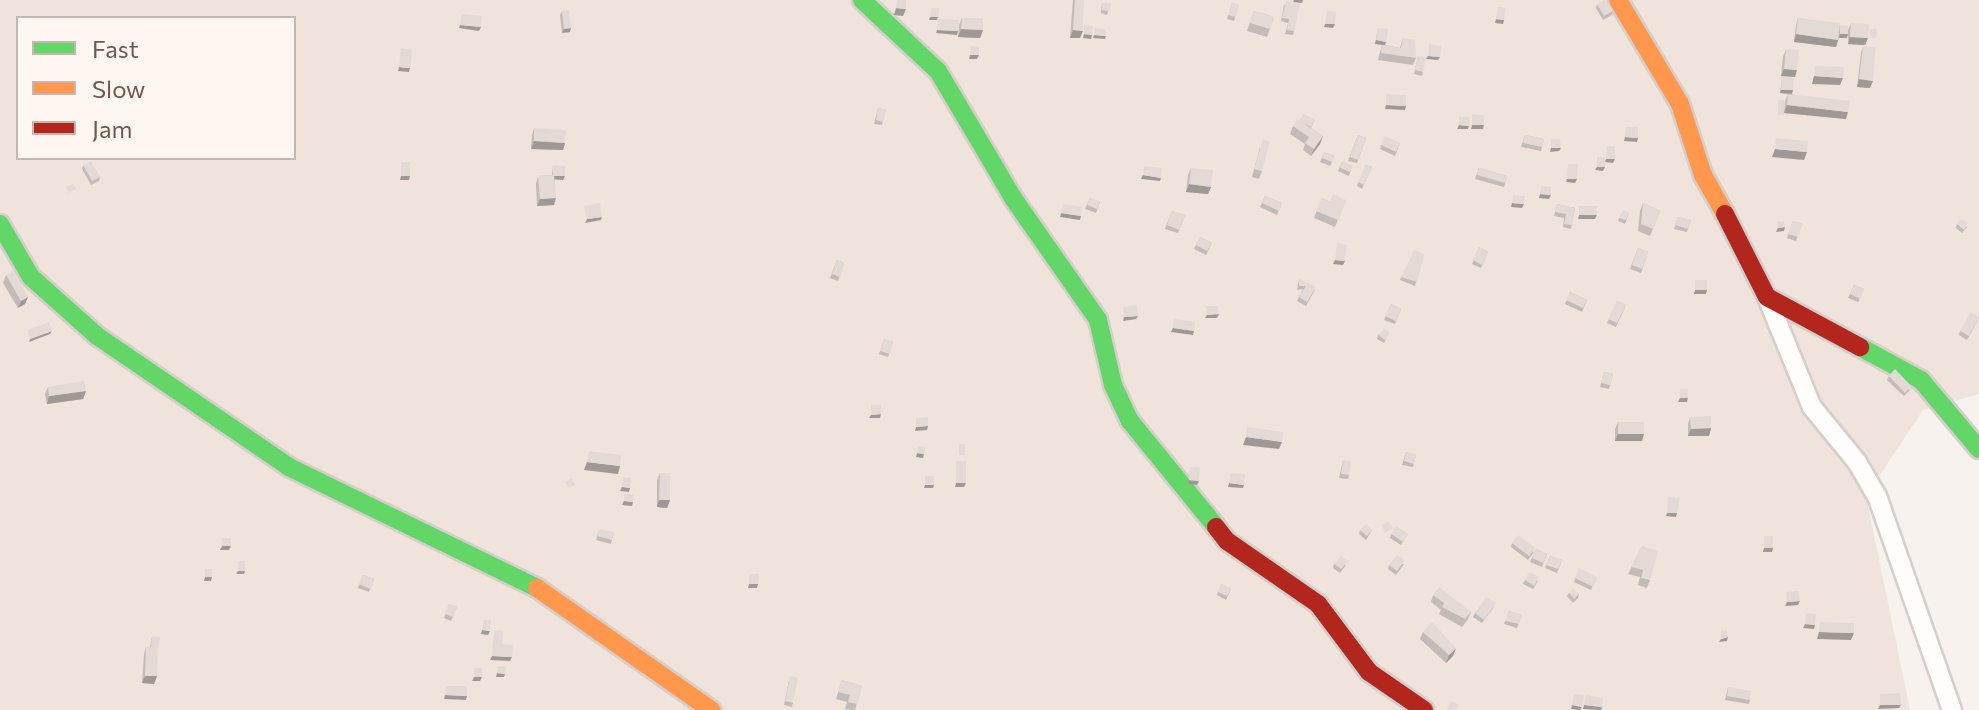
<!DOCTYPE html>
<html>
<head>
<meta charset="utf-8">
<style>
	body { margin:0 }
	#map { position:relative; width:1979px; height:710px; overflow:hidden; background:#f7f2ee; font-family:Commissioner,sans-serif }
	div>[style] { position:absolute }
	.residential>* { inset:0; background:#efe3dc }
	.roads { filter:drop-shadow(2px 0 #d6ceca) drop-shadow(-2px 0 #d6ceca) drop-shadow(0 2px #d6ceca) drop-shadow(0 -2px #d6ceca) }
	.street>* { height:18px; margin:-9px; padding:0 9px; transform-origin:9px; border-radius:9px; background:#fefdfc }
	.fast>* { height:18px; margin:-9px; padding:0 9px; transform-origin:9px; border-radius:9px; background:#63d668 }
	.slow>* { height:18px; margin:-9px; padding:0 9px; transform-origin:9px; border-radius:9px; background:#ff974d }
	.jam>* { height:18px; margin:-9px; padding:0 9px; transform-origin:9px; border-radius:9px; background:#b3261e }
	.wall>* { inset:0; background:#c3bbb8 }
	.shaded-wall>* { inset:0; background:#9f9996 }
	.building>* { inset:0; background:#e3dad6 }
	span { translate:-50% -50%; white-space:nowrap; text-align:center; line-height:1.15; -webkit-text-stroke:6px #fdf6f1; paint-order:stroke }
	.legend { position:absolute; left:16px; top:16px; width:280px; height:144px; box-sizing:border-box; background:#fdf6f1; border:2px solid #c6b6b1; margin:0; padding:10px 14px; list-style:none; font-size:24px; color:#735550 }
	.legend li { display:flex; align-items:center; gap:16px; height:40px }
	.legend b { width:40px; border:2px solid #c6b6b1 }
</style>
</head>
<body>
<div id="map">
	<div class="residential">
		<div style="clip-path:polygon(evenodd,0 0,1979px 0,1979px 394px,1923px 410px,1866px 496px,1910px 710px,0 710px,0 0,18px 18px,294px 18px,294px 158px,18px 158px,18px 18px)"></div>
	</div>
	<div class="roads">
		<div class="street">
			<div style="left:1767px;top:297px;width:119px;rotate:67.8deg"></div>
			<div style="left:1812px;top:407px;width:71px;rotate:50.7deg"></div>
			<div style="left:1857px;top:462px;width:39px;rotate:60deg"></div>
			<div style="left:1877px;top:496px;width:227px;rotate:70.7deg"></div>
		</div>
		<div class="fast">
			<div style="left:862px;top:0;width:104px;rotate:43.1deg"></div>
			<div style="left:938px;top:71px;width:147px;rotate:59.4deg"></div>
			<div style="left:1013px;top:198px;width:149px;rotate:55.1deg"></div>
			<div style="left:1098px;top:320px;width:67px;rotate:77deg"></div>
			<div style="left:1113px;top:385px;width:40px;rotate:65deg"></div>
			<div style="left:1130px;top:421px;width:136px;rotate:50.9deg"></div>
			<div style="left:0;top:224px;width:61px;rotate:59.7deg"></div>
			<div style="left:31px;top:277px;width:89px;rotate:41.8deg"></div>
			<div style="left:97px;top:336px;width:232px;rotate:34.3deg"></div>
			<div style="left:289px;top:467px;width:276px;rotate:26deg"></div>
			<div style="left:1860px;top:347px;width:69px;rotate:28.4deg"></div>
			<div style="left:1921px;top:380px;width:90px;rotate:50deg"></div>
		</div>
		<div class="slow">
			<div style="left:1618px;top:0;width:121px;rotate:59.2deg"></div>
			<div style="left:1680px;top:104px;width:75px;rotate:72.1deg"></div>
			<div style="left:1703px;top:175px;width:45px;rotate:60.6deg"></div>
			<div style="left:537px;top:588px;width:213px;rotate:35deg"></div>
		</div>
		<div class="jam">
			<div style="left:1725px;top:214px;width:93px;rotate:63.2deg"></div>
			<div style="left:1767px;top:297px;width:106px;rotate:28.3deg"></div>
			<div style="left:1216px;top:527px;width:18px;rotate:52deg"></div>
			<div style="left:1227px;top:541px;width:111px;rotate:34.7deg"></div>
			<div style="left:1318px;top:604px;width:85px;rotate:53.1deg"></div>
			<div style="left:1369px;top:672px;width:67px;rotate:34.6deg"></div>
		</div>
	</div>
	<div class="wall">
		<div style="clip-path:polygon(1073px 0,1084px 0,1080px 38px,1070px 38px)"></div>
		<div style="clip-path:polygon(1102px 3px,1111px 3px,1107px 15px,1101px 13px)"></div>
		<div style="clip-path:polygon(1232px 3px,1239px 5px,1234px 21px,1227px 19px)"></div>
		<div style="clip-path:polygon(1597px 4px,1613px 11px,1612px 15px,1603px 20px,1596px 8px)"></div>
		<div style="clip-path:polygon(1284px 5px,1292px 7px,1294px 31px,1293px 35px,1285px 34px,1288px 23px,1281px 21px)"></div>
		<div style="clip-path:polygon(562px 11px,570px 32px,562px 33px,560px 15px)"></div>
		<div style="clip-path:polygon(1254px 11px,1274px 17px,1267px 37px,1247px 31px)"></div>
		<div style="clip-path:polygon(962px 18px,983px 30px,980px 38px,958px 37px,959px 25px)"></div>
		<div style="clip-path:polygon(1798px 18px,1840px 25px,1847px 38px,1839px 38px,1836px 47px,1794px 42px,1796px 25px)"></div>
		<div style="clip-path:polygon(1851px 23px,1868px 38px,1865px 45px,1848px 44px,1848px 30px)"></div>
		<div style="clip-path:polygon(1378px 28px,1385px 45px,1400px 48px,1403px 38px,1416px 58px,1413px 65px,1378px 60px,1382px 45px,1375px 44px)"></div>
		<div style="clip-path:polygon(1863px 46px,1870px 88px,1857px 87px,1861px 53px)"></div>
		<div style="clip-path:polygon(1786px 49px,1795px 77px,1781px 76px,1783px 57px)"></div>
		<div style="clip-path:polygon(1418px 56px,1423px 72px,1422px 76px,1414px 74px)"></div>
		<div style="clip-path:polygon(1782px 77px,1792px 94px,1846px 119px,1784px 113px,1785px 101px,1788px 94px,1780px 93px)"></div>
		<div style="clip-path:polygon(878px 108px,886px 110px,882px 125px,874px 124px)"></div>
		<div style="clip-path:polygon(1315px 119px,1311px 128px,1323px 136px,1320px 144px,1311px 156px,1303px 150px,1305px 144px,1290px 134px,1293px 126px,1299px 121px)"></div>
		<div style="clip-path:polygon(534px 128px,565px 143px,563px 150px,531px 149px,532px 135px)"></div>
		<div style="clip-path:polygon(1358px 135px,1366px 138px,1357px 163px,1348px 161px)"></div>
		<div style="clip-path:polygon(1525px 135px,1544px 139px,1541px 151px,1521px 147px)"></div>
		<div style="clip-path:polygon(1400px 143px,1395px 156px,1380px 149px,1381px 145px)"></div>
		<div style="clip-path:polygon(1260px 147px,1262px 171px,1259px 179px,1252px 177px)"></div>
		<div style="clip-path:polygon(1324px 152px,1334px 156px,1330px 166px,1320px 162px)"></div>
		<div style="clip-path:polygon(1342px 162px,1352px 166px,1349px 176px,1338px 171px)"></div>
		<div style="clip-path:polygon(83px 165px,100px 177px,99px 181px,91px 185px,82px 169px)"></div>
		<div style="clip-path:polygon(553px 165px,563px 180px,555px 179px,554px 205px,537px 206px,536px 184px,538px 176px,552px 175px)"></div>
		<div style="clip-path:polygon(1366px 165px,1372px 167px,1362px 189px,1357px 186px)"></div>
		<div style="clip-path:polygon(1191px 168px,1211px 187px,1208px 194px,1186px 192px,1188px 175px)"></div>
		<div style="clip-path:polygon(1479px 168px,1507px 176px,1504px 187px,1475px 179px)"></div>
		<div style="clip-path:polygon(1265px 196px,1282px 203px,1277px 215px,1260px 207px)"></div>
		<div style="clip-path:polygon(1090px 198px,1100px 202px,1096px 213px,1085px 209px)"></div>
		<div style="clip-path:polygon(1322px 198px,1330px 202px,1346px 200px,1335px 227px,1314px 218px)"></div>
		<div style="clip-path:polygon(1643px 203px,1660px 211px,1650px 236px,1638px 231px,1640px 211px)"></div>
		<div style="clip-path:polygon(1557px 204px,1575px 208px,1571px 229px,1563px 227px,1564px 218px,1554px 216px)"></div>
		<div style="clip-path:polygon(1172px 211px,1185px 215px,1178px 233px,1165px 229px)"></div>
		<div style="clip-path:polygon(1629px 213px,1625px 224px,1618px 221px,1619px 218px)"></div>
		<div style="clip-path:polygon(1678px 217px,1691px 220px,1687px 232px,1674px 229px)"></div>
		<div style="clip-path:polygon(1793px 221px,1802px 224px,1796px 241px,1787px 238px)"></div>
		<div style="clip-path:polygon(1957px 224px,1967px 227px,1962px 233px,1956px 228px)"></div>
		<div style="clip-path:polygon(1200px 237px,1212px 243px,1206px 255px,1194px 249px)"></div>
		<div style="clip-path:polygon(1479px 247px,1488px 252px,1481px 268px,1472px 264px)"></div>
		<div style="clip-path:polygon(1638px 248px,1648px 252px,1641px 273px,1630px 269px)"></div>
		<div style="clip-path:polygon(1424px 254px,1415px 286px,1400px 280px,1401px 277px)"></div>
		<div style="clip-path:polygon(837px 260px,844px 263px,838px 281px,830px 278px)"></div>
		<div style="clip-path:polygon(6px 275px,28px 297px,25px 304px,18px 308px,3px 283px)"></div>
		<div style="clip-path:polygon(1299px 279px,1315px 290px,1306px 306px,1297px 301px,1303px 289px,1297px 290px)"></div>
		<div style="clip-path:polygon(1854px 285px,1864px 289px,1858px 302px,1848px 298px)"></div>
		<div style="clip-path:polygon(1570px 292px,1587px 300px,1582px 312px,1565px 304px)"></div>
		<div style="clip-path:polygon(1617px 301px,1626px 305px,1616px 327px,1607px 323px)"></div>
		<div style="clip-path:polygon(1391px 304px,1401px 309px,1395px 324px,1384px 320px)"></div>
		<div style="clip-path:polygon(1978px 320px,1967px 340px,1959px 335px,1960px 331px)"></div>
		<div style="clip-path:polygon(1389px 332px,1384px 343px,1377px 339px,1378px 335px)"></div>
		<div style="clip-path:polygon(884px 339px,893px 342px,888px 357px,879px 354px)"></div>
		<div style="clip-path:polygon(1604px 372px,1613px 374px,1609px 389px,1600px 387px)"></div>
		<div style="clip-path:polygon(1889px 376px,1910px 390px,1904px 396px,1887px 380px)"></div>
		<div style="clip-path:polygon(48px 387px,86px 391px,83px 399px,47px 404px,45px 394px)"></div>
		<div style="clip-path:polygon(1690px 417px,1711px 428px,1709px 436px,1688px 436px,1688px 424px)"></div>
		<div style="clip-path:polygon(1618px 422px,1642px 441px,1615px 441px,1615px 429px)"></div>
		<div style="clip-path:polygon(1406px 452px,1416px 455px,1413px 467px,1402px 465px)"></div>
		<div style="clip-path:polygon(1343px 460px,1349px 475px,1348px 479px,1339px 478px)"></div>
		<div style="clip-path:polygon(660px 473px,670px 500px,667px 508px,657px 507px,657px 480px)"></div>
		<div style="clip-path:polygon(1360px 530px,1372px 530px,1366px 540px,1359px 534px)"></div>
		<div style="clip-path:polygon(598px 532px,614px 532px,611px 544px,596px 540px)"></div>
		<div style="clip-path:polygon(1391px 534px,1408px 534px,1401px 545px,1390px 538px)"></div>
		<div style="clip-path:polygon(1512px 543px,1534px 552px,1528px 560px,1511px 547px)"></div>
		<div style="clip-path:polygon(1642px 546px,1650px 580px,1647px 588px,1638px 585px,1640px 577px,1628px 574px)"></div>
		<div style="clip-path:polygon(1536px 549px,1547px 554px,1542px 567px,1530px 562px)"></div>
		<div style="clip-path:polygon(1550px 556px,1562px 560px,1557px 573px,1545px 568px)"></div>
		<div style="clip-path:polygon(1334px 564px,1346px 565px,1340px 573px,1333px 568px)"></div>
		<div style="clip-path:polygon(1404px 564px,1396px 575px,1388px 569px,1389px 565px)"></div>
		<div style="clip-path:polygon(363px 575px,374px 579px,369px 592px,358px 588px)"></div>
		<div style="clip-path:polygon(1597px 577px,1591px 590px,1574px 582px,1575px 578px)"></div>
		<div style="clip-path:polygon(1525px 580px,1538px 581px,1533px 589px,1523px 584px)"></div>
		<div style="clip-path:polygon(1221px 584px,1231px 589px,1226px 600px,1217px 595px)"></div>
		<div style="clip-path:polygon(1569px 593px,1579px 594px,1578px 598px,1573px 603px,1567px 596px)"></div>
		<div style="clip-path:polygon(1433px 595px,1471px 612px,1468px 619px,1462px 627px,1439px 614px,1441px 610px,1431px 602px)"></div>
		<div style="clip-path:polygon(449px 604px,457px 607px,451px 621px,444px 618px)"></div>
		<div style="clip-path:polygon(1494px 607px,1482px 623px,1473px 617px,1475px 613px)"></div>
		<div style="clip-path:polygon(1509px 611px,1522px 615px,1517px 628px,1504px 624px)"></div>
		<div style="clip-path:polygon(1423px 632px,1453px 656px,1446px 663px,1420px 639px)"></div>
		<div style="clip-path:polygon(152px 636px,157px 676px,154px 684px,142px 683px,144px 654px,146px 647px,150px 647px)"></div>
		<div style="clip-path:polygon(789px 680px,793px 703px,792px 707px,784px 705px)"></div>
		<div style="clip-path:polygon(842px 680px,862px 686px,855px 710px,845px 709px,847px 702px,836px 699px)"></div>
		<div style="clip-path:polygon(1728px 687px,1750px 700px,1749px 704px,1725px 700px)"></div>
	</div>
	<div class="shaded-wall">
		<div style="clip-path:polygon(1294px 0,1303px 0,1302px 3px,1293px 2px)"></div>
		<div style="clip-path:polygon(896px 8px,906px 9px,903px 16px,894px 15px)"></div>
		<div style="clip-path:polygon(930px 17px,938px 17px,937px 20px,929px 20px)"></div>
		<div style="clip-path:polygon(1496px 19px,1504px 20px,1503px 24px,1495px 23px)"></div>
		<div style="clip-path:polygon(1325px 24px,1335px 24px,1333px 28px,1324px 27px)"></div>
		<div style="clip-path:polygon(460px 25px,481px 27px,479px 31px,459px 28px)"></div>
		<div style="clip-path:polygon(571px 28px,570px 32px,562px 33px,564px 29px)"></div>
		<div style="clip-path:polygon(961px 29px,983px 30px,980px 38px,958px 37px)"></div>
		<div style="clip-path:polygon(937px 30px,958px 31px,957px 35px,936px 33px)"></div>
		<div style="clip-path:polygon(1073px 30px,1083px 31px,1080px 38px,1070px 38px)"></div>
		<div style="clip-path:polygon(1084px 34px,1092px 35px,1091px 39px,1083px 38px)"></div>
		<div style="clip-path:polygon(1796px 34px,1838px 40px,1836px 47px,1794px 42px)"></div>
		<div style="clip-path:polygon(1840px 34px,1848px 34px,1847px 38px,1839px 38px)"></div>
		<div style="clip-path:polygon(1094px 35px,1106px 36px,1105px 39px,1093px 38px)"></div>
		<div style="clip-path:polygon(1850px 37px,1868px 38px,1865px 45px,1848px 44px)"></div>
		<div style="clip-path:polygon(1376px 40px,1386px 42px,1385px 45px,1375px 44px)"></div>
		<div style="clip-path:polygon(970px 55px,979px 55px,977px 59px,969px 59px)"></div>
		<div style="clip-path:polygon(1428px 56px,1440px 57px,1438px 60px,1426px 59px)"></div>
		<div style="clip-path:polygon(399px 67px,410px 68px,409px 72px,398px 71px)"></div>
		<div style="clip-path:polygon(1784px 69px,1797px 70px,1795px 77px,1781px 76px)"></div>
		<div style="clip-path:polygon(1814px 76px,1843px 78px,1840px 85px,1812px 84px)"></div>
		<div style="clip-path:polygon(1859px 79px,1873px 81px,1870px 88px,1857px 87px)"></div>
		<div style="clip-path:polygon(1781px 90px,1793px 90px,1792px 94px,1780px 93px)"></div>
		<div style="clip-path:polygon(1386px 105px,1406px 106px,1405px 110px,1385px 109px)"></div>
		<div style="clip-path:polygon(1787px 105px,1848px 112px,1846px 119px,1784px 113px)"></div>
		<div style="clip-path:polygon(1459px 125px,1469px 126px,1468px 129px,1457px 129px)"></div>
		<div style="clip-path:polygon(1472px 125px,1484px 125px,1483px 129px,1471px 129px)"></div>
		<div style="clip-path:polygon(1323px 136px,1320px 144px,1311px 156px,1314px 149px)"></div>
		<div style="clip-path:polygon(1625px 137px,1638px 138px,1637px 142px,1624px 141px)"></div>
		<div style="clip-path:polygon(534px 141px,565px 143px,563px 150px,531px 149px)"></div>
		<div style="clip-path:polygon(1551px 148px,1561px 148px,1559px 151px,1550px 152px)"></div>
		<div style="clip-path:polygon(1775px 149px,1807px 152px,1804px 160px,1772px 157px)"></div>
		<div style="clip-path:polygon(1606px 159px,1615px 159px,1613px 163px,1605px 162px)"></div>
		<div style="clip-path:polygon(1597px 167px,1605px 167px,1603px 171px,1595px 170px)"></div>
		<div style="clip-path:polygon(1143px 175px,1161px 178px,1160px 181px,1141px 179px)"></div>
		<div style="clip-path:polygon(401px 176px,410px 176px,409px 180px,400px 180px)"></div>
		<div style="clip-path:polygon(553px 176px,565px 176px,563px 180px,552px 179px)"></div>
		<div style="clip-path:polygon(1567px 179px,1577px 179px,1575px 183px,1566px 182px)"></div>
		<div style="clip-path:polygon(1189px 184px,1211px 187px,1208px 194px,1186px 192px)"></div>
		<div style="clip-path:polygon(1540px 194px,1551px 195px,1549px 199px,1539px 198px)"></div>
		<div style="clip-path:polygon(556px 198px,554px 205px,537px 206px,540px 199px)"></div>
		<div style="clip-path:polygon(1512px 203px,1524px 204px,1522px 208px,1511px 207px)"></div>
		<div style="clip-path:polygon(1061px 213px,1081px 216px,1080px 220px,1060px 217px)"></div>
		<div style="clip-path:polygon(1579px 215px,1597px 215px,1595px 219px,1578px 219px)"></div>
		<div style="clip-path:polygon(602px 217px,601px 220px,585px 223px,587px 219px)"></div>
		<div style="clip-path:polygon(1785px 227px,1784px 231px,1776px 232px,1778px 228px)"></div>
		<div style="clip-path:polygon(1335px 260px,1345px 261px,1343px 265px,1333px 264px)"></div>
		<div style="clip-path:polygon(1695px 290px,1707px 290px,1706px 294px,1694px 294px)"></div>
		<div style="clip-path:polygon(28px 297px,25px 304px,18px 308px,21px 301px)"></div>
		<div style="clip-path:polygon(1219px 314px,1217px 318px,1205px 318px,1207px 315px)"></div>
		<div style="clip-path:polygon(1138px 316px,1136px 319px,1123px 321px,1124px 317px)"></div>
		<div style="clip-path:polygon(1173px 328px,1194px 331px,1193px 335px,1171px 332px)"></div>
		<div style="clip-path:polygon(52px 331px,50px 334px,29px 342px,30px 339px)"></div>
		<div style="clip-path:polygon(86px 391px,83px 399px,47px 404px,49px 396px)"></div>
		<div style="clip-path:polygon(1680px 398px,1688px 398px,1687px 402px,1678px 402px)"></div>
		<div style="clip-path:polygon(881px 414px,880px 418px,869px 418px,871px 415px)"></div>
		<div style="clip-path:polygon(928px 426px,927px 430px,915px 431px,916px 427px)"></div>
		<div style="clip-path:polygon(1711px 428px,1709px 436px,1688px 436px,1691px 429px)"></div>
		<div style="clip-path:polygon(1618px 434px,1644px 434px,1642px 441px,1615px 441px)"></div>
		<div style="clip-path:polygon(1246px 437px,1282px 442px,1279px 449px,1243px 445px)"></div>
		<div style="clip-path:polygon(917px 453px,924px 454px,923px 458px,916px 457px)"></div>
		<div style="clip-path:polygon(587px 462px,620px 466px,618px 474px,584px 470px)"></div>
		<div style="clip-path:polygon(1189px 480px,1199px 481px,1197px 485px,1188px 484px)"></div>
		<div style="clip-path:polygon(956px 483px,966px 483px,964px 487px,955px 487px)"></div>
		<div style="clip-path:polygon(1229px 483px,1244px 485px,1243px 488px,1228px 487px)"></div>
		<div style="clip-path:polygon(925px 485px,934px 485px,933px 488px,924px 488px)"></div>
		<div style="clip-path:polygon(622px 487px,630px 488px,629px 492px,620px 491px)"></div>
		<div style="clip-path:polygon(659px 500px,670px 500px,667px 508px,657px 507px)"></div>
		<div style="clip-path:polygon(624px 501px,633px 502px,632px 506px,622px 505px)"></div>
		<div style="clip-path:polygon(1667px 513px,1677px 513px,1676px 517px,1666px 516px)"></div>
		<div style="clip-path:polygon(222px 546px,231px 546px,229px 550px,220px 550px)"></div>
		<div style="clip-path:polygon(1764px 548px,1773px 548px,1772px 552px,1763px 552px)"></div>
		<div style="clip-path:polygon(238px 571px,245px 571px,244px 574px,236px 574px)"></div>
		<div style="clip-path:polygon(205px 577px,212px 577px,211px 581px,204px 581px)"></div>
		<div style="clip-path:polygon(749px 584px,758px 584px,757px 588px,748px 588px)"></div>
		<div style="clip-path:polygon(1800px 601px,1798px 605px,1785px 606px,1787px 602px)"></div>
		<div style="clip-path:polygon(1805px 624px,1815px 625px,1814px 629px,1803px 628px)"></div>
		<div style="clip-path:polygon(482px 630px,490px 631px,488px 635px,481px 634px)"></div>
		<div style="clip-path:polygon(1819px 632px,1854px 633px,1851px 640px,1817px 639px)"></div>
		<div style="clip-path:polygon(1728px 637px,1727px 641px,1719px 642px,1721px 639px)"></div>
		<div style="clip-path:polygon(1456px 648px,1453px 656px,1446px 663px,1449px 655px)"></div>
		<div style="clip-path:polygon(492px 656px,512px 657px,510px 661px,490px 660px)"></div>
		<div style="clip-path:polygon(497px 673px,505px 674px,504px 677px,496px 677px)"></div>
		<div style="clip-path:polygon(145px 676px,157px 676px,154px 684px,142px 683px)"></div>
		<div style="clip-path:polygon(474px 677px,482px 677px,480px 681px,472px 681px)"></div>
		<div style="clip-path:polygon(445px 695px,467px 696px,466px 700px,444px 699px)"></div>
		<div style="clip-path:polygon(1572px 705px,1582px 707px,1580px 710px,1571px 709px)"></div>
		<div style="clip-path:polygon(1584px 705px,1602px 707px,1601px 710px,1583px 709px)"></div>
		<div style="clip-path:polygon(1880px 705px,1901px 705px,1899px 708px,1878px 709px)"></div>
	</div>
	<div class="building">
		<div style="clip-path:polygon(897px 0,906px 0,906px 9px,896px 8px)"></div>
		<div style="clip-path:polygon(1075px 0,1084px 0,1083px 31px,1073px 30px)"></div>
		<div style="clip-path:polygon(1604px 0,1606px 0,1613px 11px,1604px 16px,1597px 4px)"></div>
		<div style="clip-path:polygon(1286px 1px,1291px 2px,1292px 9px,1293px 2px,1300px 4px,1294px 31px,1287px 30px,1289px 19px,1282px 18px)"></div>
		<div style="clip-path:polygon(1102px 3px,1111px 3px,1109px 11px,1102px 10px)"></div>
		<div style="clip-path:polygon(1232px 3px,1239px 5px,1236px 17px,1228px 15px)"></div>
		<div style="clip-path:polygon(1498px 7px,1506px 8px,1504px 20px,1496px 19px)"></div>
		<div style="clip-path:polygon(931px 8px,939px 8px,938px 17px,930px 17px)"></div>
		<div style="clip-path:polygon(569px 10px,571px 28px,564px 29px,562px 11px)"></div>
		<div style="clip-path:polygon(1254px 11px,1274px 17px,1270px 29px,1250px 23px)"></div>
		<div style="clip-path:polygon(1327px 11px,1336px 12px,1335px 24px,1325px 24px)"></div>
		<div style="clip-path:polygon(461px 14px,482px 16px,481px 27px,460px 25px)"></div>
		<div style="clip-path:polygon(962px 18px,983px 18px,983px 30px,961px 29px)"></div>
		<div style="clip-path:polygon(1798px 18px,1840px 23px,1838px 40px,1796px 34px)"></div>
		<div style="clip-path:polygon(938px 19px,959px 20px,958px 31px,937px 30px)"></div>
		<div style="clip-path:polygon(1851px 23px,1869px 24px,1868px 38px,1850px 37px)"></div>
		<div style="clip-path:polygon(1084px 25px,1093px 26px,1092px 35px,1084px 34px)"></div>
		<div style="clip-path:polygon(1840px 25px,1848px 26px,1848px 34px,1840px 34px)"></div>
		<div style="clip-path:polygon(1094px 28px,1106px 29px,1106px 36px,1094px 35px)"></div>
		<div style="clip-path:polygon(1378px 28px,1388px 29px,1386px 42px,1376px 40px)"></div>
		<div style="clip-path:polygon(1870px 29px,1877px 29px,1876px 38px,1870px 38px)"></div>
		<div style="clip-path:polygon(1403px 38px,1415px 40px,1416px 58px,1381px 53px,1382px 45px,1401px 48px)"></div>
		<div style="clip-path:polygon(1429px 44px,1441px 46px,1440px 57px,1428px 56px)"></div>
		<div style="clip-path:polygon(971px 46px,979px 47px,979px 55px,970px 55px)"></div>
		<div style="clip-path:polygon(1863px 46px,1876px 47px,1873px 81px,1859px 79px)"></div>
		<div style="clip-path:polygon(401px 48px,412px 50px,410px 68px,399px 67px)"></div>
		<div style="clip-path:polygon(1786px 49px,1799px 50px,1797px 70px,1784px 69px)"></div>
		<div style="clip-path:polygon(1418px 56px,1426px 57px,1423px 72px,1415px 70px)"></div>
		<div style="clip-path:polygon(1815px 66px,1844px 67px,1843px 78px,1814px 76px)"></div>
		<div style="clip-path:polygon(1782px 77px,1794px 78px,1793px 90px,1781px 90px)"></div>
		<div style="clip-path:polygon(1386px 94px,1406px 95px,1406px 106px,1386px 105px)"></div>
		<div style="clip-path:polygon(1788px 94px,1850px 101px,1848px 112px,1787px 105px)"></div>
		<div style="clip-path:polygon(1778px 100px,1784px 100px,1784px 115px,1778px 115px)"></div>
		<div style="clip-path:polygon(878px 108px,886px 110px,883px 122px,876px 120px)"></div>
		<div style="clip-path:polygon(1303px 114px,1315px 119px,1311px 127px,1299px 121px)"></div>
		<div style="clip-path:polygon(1472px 114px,1484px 115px,1484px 125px,1472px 125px)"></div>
		<div style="clip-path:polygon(1459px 117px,1470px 117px,1469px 126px,1459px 125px)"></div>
		<div style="clip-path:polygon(1297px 119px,1323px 136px,1314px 149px,1305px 143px,1309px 137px,1293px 126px)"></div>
		<div style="clip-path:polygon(1626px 127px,1638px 127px,1638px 138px,1625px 137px)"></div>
		<div style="clip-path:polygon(534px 128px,566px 130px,565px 143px,534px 141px)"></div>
		<div style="clip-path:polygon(1358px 135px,1366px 138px,1358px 160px,1350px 157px)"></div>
		<div style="clip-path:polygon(1525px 135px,1544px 139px,1542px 147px,1523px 143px)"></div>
		<div style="clip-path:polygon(1385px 136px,1400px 143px,1396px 152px,1381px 145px)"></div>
		<div style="clip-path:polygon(1776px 138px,1808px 141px,1807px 152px,1775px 149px)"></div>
		<div style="clip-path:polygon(1263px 139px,1270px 142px,1262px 171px,1254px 169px)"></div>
		<div style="clip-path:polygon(1551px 139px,1560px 139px,1561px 148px,1551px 148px)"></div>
		<div style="clip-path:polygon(1607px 146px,1615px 146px,1615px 159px,1606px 159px)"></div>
		<div style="clip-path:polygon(1324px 152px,1334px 156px,1332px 162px,1322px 158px)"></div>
		<div style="clip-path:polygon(1597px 157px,1605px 157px,1605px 167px,1597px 167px)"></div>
		<div style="clip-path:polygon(91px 161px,100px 177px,92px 181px,83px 165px)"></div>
		<div style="clip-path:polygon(401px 162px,410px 162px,410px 176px,401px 176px)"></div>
		<div style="clip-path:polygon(1342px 162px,1352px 166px,1350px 172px,1340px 168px)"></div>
		<div style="clip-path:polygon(1568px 164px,1578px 164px,1577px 179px,1567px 179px)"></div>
		<div style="clip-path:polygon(553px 165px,565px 166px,565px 176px,553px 176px)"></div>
		<div style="clip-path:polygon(1366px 165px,1372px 167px,1364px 185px,1358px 182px)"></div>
		<div style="clip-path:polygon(1144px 166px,1162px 168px,1161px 178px,1143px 175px)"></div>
		<div style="clip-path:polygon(1191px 168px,1213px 170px,1211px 187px,1189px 184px)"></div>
		<div style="clip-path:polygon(1479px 168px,1507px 176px,1505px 183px,1477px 175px)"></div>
		<div style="clip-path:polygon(554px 175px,556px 198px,540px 199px,538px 176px)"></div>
		<div style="clip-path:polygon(73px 184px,76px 189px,68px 193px,66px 187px)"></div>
		<div style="clip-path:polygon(1541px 186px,1551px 187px,1551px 195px,1540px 194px)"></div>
		<div style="clip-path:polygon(1333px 194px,1346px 200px,1338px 220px,1316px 211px,1322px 198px,1330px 202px)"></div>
		<div style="clip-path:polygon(1513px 195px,1525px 196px,1524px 204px,1512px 203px)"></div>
		<div style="clip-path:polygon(1265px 196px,1282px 203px,1279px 211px,1262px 203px)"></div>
		<div style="clip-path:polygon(1090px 198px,1100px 202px,1097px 209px,1087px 205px)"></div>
		<div style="clip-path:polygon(600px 203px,602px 217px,587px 219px,584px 206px)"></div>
		<div style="clip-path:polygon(1643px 203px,1660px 211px,1653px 229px,1641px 224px)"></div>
		<div style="clip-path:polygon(1063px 204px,1082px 207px,1081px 216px,1061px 213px)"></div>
		<div style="clip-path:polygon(1557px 204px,1575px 208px,1572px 225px,1564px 224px,1566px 214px,1555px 212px)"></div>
		<div style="clip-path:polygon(1579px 206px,1597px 206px,1597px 215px,1579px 215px)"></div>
		<div style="clip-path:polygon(1623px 210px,1629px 213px,1626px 220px,1619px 218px)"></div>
		<div style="clip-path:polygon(1172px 211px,1185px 215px,1179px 230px,1167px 225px)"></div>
		<div style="clip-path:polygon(1678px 217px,1691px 220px,1688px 229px,1675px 225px)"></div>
		<div style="clip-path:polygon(1961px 219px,1968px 223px,1964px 230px,1957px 224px)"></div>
		<div style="clip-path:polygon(1784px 221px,1785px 227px,1778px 228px,1777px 222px)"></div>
		<div style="clip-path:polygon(1793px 221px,1802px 224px,1798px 237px,1788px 234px)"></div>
		<div style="clip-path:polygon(1200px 237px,1212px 243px,1207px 251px,1196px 245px)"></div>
		<div style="clip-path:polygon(1337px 243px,1347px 245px,1345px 261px,1335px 260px)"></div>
		<div style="clip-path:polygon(1479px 247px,1488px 252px,1482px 265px,1473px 260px)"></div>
		<div style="clip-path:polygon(1638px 248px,1648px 252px,1642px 269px,1632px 265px)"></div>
		<div style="clip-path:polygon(1414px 250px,1424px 254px,1417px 282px,1401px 277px)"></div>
		<div style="clip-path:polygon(837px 260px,844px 263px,840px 277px,832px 274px)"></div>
		<div style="clip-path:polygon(13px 271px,28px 297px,21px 301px,6px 275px)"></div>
		<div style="clip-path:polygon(1299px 279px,1316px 287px,1307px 302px,1299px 297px,1306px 286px,1299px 286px)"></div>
		<div style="clip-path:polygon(1695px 280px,1707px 280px,1707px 290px,1695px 290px)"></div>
		<div style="clip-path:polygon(1854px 285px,1864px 289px,1860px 299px,1850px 294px)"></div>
		<div style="clip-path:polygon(1570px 292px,1587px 300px,1583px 308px,1566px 300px)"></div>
		<div style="clip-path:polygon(1617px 301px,1626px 305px,1617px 323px,1608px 319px)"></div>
		<div style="clip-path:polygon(1391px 304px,1401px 309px,1396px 321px,1385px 316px)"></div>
		<div style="clip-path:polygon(1137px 305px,1138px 316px,1124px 317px,1123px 307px)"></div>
		<div style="clip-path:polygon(1206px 306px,1218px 306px,1219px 314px,1207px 315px)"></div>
		<div style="clip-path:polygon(1971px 312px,1979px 317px,1969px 336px,1960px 331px)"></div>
		<div style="clip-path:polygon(1174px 319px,1195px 322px,1194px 331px,1173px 328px)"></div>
		<div style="clip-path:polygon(49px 322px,52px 331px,30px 339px,27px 330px)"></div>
		<div style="clip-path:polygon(1384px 329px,1389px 332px,1385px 340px,1378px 335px)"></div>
		<div style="clip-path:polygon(884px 339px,893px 342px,890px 354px,880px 351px)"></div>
		<div style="clip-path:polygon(1895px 369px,1911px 386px,1905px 393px,1889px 376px)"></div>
		<div style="clip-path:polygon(1604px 372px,1613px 374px,1610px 385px,1601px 383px)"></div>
		<div style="clip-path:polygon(84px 381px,86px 391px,49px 396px,48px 387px)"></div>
		<div style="clip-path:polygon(1680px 389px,1688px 389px,1688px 398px,1680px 398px)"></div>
		<div style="clip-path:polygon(871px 405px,881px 405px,881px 414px,871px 415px)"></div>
		<div style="clip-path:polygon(1711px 416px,1711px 428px,1691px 429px,1690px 417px)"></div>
		<div style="clip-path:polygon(928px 417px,928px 426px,916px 427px,916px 418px)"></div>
		<div style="clip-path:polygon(1618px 422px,1644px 422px,1644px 434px,1618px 434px)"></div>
		<div style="clip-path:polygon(1247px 427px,1283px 432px,1282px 442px,1246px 437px)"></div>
		<div style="clip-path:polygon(959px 444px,965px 444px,965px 455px,959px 455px)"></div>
		<div style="clip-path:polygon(918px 446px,925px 447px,924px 454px,917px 453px)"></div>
		<div style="clip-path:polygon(589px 451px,621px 455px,620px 466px,587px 462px)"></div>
		<div style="clip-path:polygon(1406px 452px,1416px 455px,1414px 464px,1404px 461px)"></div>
		<div style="clip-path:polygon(1343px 460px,1351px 461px,1349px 475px,1341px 474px)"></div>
		<div style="clip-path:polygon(956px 461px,966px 461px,966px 483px,956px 483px)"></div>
		<div style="clip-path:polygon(1190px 467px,1200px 467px,1199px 481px,1189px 480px)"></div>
		<div style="clip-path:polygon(660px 473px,670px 473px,670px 500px,659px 500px)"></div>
		<div style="clip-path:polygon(1230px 473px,1245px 474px,1244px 485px,1229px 483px)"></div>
		<div style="clip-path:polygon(925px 476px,934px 476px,934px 485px,925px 485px)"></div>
		<div style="clip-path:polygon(623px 477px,631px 478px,630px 488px,622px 487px)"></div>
		<div style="clip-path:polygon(572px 478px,575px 485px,568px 488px,565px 482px)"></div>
		<div style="clip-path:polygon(624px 494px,634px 494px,633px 502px,624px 501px)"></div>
		<div style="clip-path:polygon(1668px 497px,1680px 498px,1677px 513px,1667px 513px)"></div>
		<div style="clip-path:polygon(1388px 521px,1393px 528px,1385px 533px,1382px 525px)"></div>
		<div style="clip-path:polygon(1366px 524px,1372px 530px,1367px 536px,1360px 530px)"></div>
		<div style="clip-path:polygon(1396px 526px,1408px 534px,1403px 542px,1391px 534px)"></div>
		<div style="clip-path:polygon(599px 529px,614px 532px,612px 540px,597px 536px)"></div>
		<div style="clip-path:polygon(1518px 535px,1535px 548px,1529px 556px,1512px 543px)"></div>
		<div style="clip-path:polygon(1764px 536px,1773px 536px,1773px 548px,1764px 548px)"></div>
		<div style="clip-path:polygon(222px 538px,231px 538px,231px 546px,222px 546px)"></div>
		<div style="clip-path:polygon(1642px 546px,1658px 551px,1650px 580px,1641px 578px,1643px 570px,1631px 567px)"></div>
		<div style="clip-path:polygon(1536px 549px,1547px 554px,1543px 563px,1532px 558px)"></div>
		<div style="clip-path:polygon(1397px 555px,1405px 560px,1397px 571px,1389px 565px)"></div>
		<div style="clip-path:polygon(1341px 556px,1348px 561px,1341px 569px,1334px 564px)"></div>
		<div style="clip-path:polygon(1550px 556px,1562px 560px,1558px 569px,1546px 565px)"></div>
		<div style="clip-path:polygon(238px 561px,245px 561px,245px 571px,238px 571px)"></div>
		<div style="clip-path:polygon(1579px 568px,1597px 577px,1593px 587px,1575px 578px)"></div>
		<div style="clip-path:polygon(205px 569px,212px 569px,212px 577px,205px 577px)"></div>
		<div style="clip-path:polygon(1529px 572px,1539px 577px,1534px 586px,1525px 580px)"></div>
		<div style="clip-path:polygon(749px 574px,759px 574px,758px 584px,749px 584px)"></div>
		<div style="clip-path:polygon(363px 575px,374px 579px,370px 589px,359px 584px)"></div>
		<div style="clip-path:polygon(1221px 584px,1231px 589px,1227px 596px,1218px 592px)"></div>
		<div style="clip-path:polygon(1439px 587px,1471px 612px,1465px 619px,1442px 607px,1444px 603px,1433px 595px)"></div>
		<div style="clip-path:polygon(1573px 588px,1579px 594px,1574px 599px,1569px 593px)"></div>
		<div style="clip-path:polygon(1798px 591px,1800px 601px,1787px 602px,1786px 592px)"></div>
		<div style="clip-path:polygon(1486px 597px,1496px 603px,1484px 620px,1475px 613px)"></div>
		<div style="clip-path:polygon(449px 604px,457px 607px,453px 617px,445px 614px)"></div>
		<div style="clip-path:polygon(1509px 611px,1522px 615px,1519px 624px,1505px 621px)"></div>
		<div style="clip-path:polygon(1806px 613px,1816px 614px,1815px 625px,1805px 624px)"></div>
		<div style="clip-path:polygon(484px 620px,491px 620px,490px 631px,482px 630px)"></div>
		<div style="clip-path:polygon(1432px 622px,1456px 648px,1449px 655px,1423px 632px)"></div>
		<div style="clip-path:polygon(1820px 622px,1854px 623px,1854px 633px,1819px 632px)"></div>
		<div style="clip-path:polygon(494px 630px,503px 631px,502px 644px,513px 645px,512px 657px,492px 656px)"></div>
		<div style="clip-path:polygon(1721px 630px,1727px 631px,1728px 637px,1721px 639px)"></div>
		<div style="clip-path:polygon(152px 636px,160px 637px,159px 648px,151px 647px)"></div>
		<div style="clip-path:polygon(146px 647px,158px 647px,157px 676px,145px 676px)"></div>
		<div style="clip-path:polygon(498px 666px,506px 667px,505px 674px,497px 673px)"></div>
		<div style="clip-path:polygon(474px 668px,482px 668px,482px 677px,474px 677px)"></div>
		<div style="clip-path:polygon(790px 676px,798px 678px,793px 703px,785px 701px)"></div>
		<div style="clip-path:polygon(842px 680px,862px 686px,857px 704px,848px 702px,850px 695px,838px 692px)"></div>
		<div style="clip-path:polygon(446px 686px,467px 686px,467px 696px,445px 695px)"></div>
		<div style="clip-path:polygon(1728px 687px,1751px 691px,1750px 700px,1727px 696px)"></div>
		<div style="clip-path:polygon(1900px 693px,1901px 705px,1880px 705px,1880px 694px)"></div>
		<div style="clip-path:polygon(1574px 694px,1584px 695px,1582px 707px,1572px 705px)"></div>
		<div style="clip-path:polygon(1586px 695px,1603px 698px,1602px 707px,1584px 705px)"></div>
		<div style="clip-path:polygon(1451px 701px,1459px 705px,1456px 710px,1447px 710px)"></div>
	</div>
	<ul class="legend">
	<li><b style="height:10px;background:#63d668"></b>Fast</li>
	<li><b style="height:10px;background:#ff974d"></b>Slow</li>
	<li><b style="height:10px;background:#b3261e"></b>Jam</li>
	</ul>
</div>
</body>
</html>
